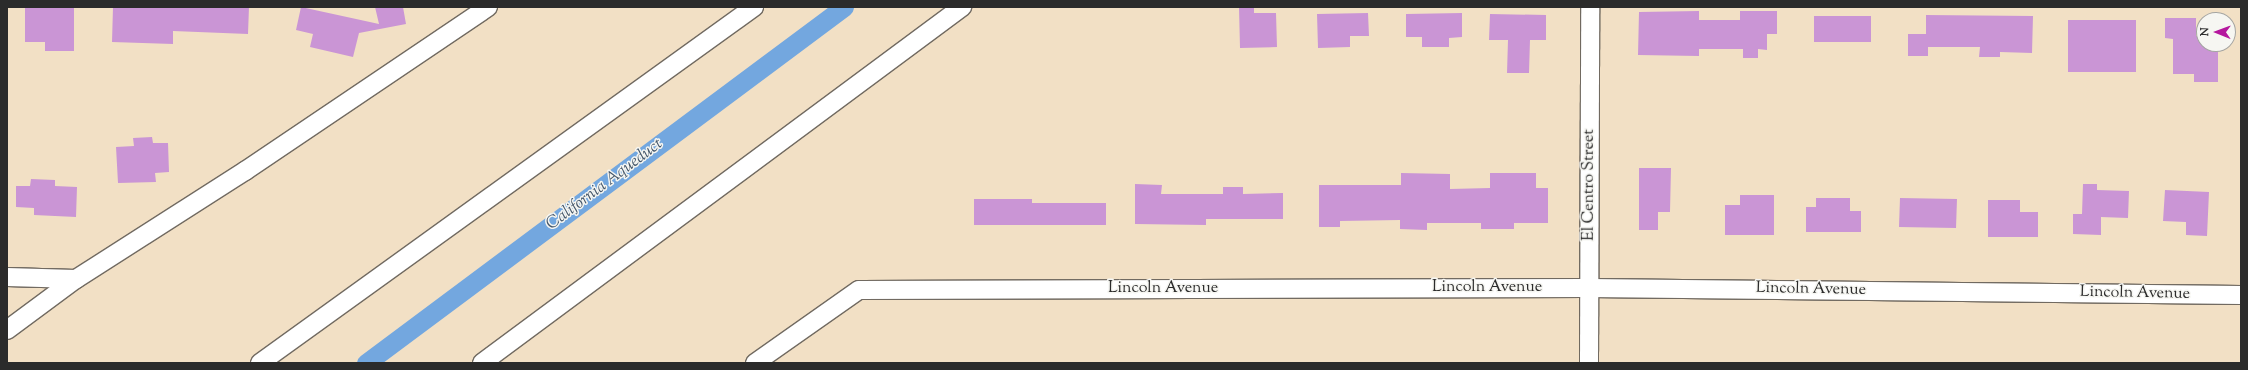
<!DOCTYPE html>
<html>
<head>
<meta charset="utf-8">
<style>
	body { margin:0 }
	#map { position:relative; width:2248px; height:370px; overflow:hidden; background:#f2e0c5; font-family:"Sorts Mill Goudy",serif }
	div>[style] { position:absolute }
	.canal>* { height:19px; margin:-9.5px; padding:0 9.5px; transform-origin:9.5px; border-radius:9.5px; background:#73a7df }
	.building>* { inset:0; background:#ca95d5 }
	.roads { filter:drop-shadow(1px 0 #716a61) drop-shadow(-1px 0 #716a61) drop-shadow(0 1px #716a61) drop-shadow(0 -1px #716a61) }
	.minor>* { height:18px; margin:-9px; padding:0 9px; transform-origin:9px; border-radius:9px; background:#fff }
	span { translate:-50% -50%; white-space:nowrap; text-align:center; line-height:1.15; -webkit-text-stroke:3px #f6f6f2; paint-order:stroke }
	.street-label { font-size:16px; color:#2b2b2b }
	.water-label { font-size:17px; color:#44566a; font-style:italic }
	.frame { position:absolute; inset:0; border:8px solid #2b2b2b; pointer-events:none }
	.north { position:absolute; left:2196px; top:12px; width:40px; height:40px; box-sizing:border-box; background:#f6f6f2; border:1px solid #a5a5a2; border-radius:50%; rotate:271deg; font-size:11px; font-weight:700; line-height:16px; text-align:center; color:#2b2b2b }
	.north::after { content:''; display:block; margin:auto; width:14px; height:18px; background:#b5179e; clip-path:polygon(50% 0,100% 100%,50% 72%,0 100%) }
</style>
</head>
<body>
<div id="map">
	<div class="canal">
		<div style="left:366px;top:363px;width:596px;rotate:-36.68deg"></div>
	</div>
	<div class="building">
		<div style="clip-path:polygon(25px 7px,74px 7px,74px 51px,45px 51px,45px 42px,25px 42px)"></div>
		<div style="clip-path:polygon(113px 7px,249px 7px,248px 34px,173px 31px,173px 44px,112px 42px)"></div>
		<div style="clip-path:polygon(301px 7px,379px 24px,375px 7px,403px 7px,406px 24px,359px 33px,353px 57px,310px 47px,313px 34px,296px 30px)"></div>
		<div style="clip-path:polygon(1239px 7px,1254px 7px,1254px 13px,1276px 13px,1277px 47px,1240px 48px)"></div>
		<div style="clip-path:polygon(1699px 11px,1699px 20px,1740px 20px,1740px 11px,1777px 11px,1777px 34px,1767px 34px,1767px 50px,1758px 49px,1758px 58px,1743px 58px,1743px 49px,1699px 49px,1699px 56px,1638px 55px,1639px 12px)"></div>
		<div style="clip-path:polygon(1368px 13px,1369px 36px,1350px 36px,1350px 47px,1318px 48px,1317px 14px)"></div>
		<div style="clip-path:polygon(1462px 13px,1462px 37px,1449px 38px,1449px 47px,1422px 47px,1422px 37px,1406px 37px,1406px 14px)"></div>
		<div style="clip-path:polygon(1490px 14px,1546px 15px,1546px 40px,1530px 40px,1529px 73px,1507px 73px,1508px 40px,1489px 40px)"></div>
		<div style="clip-path:polygon(1926px 15px,2033px 16px,2032px 53px,2000px 52px,2000px 57px,1979px 57px,1980px 47px,1928px 47px,1928px 56px,1908px 56px,1908px 34px,1926px 34px)"></div>
		<div style="clip-path:polygon(1814px 16px,1871px 16px,1871px 42px,1814px 42px)"></div>
		<div style="clip-path:polygon(2165px 18px,2196px 18px,2196px 36px,2204px 36px,2204px 44px,2218px 44px,2218px 82px,2194px 82px,2194px 74px,2173px 74px,2173px 39px,2165px 38px)"></div>
		<div style="clip-path:polygon(2068px 20px,2136px 20px,2136px 72px,2068px 72px)"></div>
		<div style="clip-path:polygon(152px 137px,153px 143px,168px 143px,169px 172px,155px 173px,156px 182px,118px 183px,116px 147px,134px 146px,133px 138px)"></div>
		<div style="clip-path:polygon(1639px 168px,1671px 168px,1670px 212px,1658px 212px,1658px 230px,1639px 230px)"></div>
		<div style="clip-path:polygon(1401px 173px,1450px 174px,1450px 189px,1490px 188px,1490px 173px,1536px 173px,1536px 188px,1548px 188px,1548px 223px,1514px 223px,1514px 229px,1481px 229px,1481px 223px,1427px 223px,1427px 230px,1400px 229px,1400px 220px,1340px 221px,1340px 227px,1319px 227px,1319px 185px,1401px 185px)"></div>
		<div style="clip-path:polygon(31px 179px,55px 180px,55px 186px,77px 187px,76px 217px,34px 215px,34px 208px,16px 207px,16px 186px,30px 186px)"></div>
		<div style="clip-path:polygon(1135px 184px,1162px 185px,1161px 194px,1223px 194px,1223px 187px,1243px 187px,1243px 194px,1283px 193px,1283px 219px,1206px 219px,1206px 225px,1135px 224px)"></div>
		<div style="clip-path:polygon(2083px 184px,2097px 184px,2097px 190px,2129px 191px,2128px 218px,2101px 217px,2101px 235px,2073px 234px,2073px 214px,2082px 214px)"></div>
		<div style="clip-path:polygon(2165px 190px,2209px 192px,2207px 236px,2186px 235px,2186px 222px,2163px 221px)"></div>
		<div style="clip-path:polygon(1740px 195px,1774px 195px,1774px 235px,1725px 235px,1725px 205px,1740px 205px)"></div>
		<div style="clip-path:polygon(1816px 198px,1850px 198px,1850px 211px,1861px 211px,1861px 232px,1806px 232px,1806px 207px,1816px 207px)"></div>
		<div style="clip-path:polygon(1900px 198px,1957px 199px,1956px 228px,1899px 227px)"></div>
		<div style="clip-path:polygon(974px 199px,1032px 199px,1032px 203px,1106px 203px,1106px 225px,974px 225px)"></div>
		<div style="clip-path:polygon(1988px 200px,2020px 200px,2020px 212px,2038px 212px,2038px 237px,1988px 237px)"></div>
	</div>
	<div class="roads">
		<div class="minor">
			<div style="left:7px;top:277px;width:69px;rotate:1.7deg"></div>
			<div style="left:7px;top:330px;width:86px;rotate:-36.5deg"></div>
			<div style="left:76px;top:279px;width:201px;rotate:-32.6deg"></div>
			<div style="left:245px;top:171px;width:293px;rotate:-34deg"></div>
			<div style="left:260px;top:363px;width:609px;rotate:-35.78deg"></div>
			<div style="left:482px;top:363px;width:598px;rotate:-36.56deg"></div>
			<div style="left:755px;top:363px;width:127px;rotate:-35.1deg"></div>
			<div style="left:859px;top:290px;width:730px;rotate:-0.16deg"></div>
			<div style="left:1589px;top:288px;width:652px;rotate:0.62deg"></div>
			<div style="left:1589px;top:363px;width:356px;rotate:-89.8deg"></div>
		</div>
	</div>
	<div class="street-label">
		<span style="left:1590px;top:185px;rotate:-90deg">El Centro Street</span>
		<span style="left:1487px;top:288px">Lincoln Avenue</span>
		<span style="left:1163px;top:289px">Lincoln Avenue</span>
		<span style="left:1811px;top:290px;rotate:1deg">Lincoln Avenue</span>
		<span style="left:2135px;top:294px;rotate:1deg">Lincoln Avenue</span>
	</div>
	<div class="water-label">
		<span style="left:605px;top:185px;rotate:-37deg">California Aqueduct</span>
	</div>
	<div class="frame"></div>
	<div class="north">N</div>
</div>
</body>
</html>
